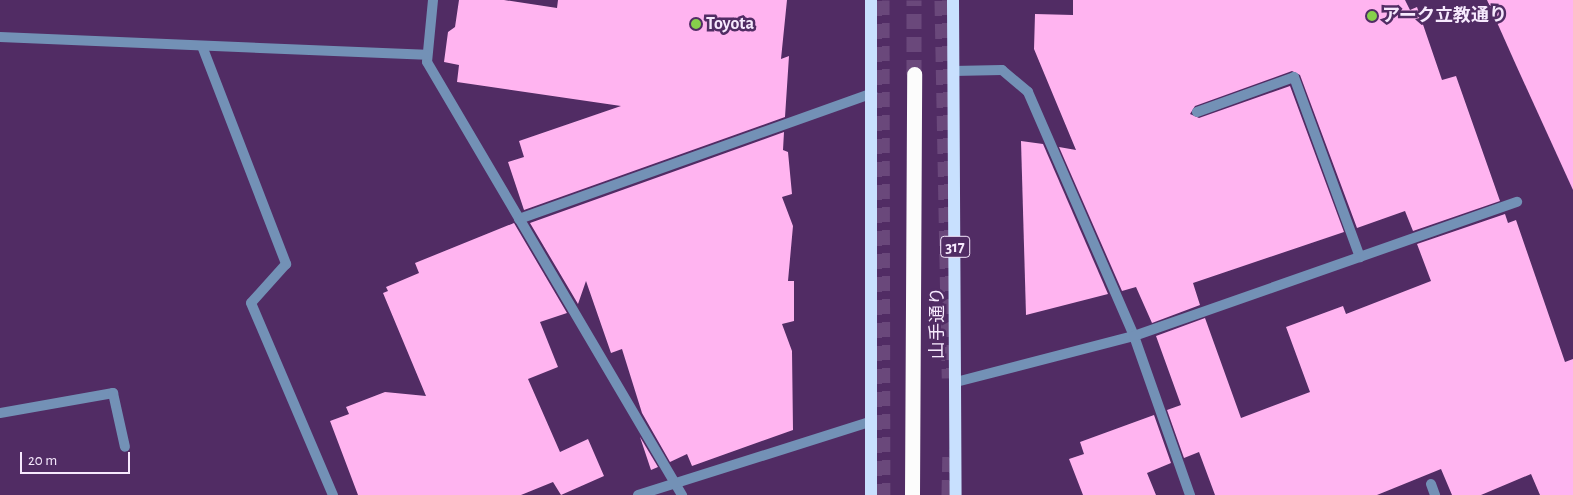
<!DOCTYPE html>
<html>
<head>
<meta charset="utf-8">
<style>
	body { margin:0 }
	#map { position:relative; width:1573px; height:495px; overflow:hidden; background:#512c64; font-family:"Alegreya Sans","Noto Sans JP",sans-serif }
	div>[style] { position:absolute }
	.building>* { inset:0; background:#ffb4f0 }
	.highway-tunnel>* { height:15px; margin-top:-7.5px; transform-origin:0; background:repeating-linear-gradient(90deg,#6a487b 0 15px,transparent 0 23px) }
	.lane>* { height:10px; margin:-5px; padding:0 5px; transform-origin:5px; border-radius:5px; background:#7391b6 }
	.street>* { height:10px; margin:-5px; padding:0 5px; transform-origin:5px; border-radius:5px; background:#7391b6 }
	.primary>* { height:12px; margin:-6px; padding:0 6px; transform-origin:6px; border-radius:6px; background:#c8e0fe }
	.highway>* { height:15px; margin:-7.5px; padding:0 7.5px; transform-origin:7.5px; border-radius:7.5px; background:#fcfcfc }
	.dots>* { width:14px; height:14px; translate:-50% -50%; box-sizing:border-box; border:2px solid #512c64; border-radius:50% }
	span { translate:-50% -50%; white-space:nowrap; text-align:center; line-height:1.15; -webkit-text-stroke:5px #512c64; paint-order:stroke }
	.shield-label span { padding:1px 4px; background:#512c64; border:1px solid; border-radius:4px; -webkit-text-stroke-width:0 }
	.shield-label { font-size:16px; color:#f6e9fd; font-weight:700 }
	.poi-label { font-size:18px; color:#f6e9fd; font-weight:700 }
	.left { translate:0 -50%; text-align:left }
	.street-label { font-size:18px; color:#f6e9fd }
	.scale { position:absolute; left:20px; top:452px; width:110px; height:22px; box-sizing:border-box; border:2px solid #f6e9fd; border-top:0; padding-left:6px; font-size:15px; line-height:18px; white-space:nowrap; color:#f6e9fd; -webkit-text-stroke:4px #512c64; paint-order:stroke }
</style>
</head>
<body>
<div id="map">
	<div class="building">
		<div style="clip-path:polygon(459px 0,504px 0,557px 8px,558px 0,787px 0,781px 59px,789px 56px,785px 117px,524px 210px,508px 162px,524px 157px,519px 141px,621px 106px,457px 82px,459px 65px,444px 62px,448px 32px,455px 27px)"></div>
		<div style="clip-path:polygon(1073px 0,1405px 0,1410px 10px,1417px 7px,1442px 80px,1456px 76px,1500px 201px,1413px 231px,1405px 211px,1357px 228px,1300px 75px,1292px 71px,1195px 106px,1190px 114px,1199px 118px,1290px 86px,1344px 232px,1193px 283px,1200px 305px,1152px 323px,1136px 287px,1122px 291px,1059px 147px,1076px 150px,1034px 49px,1035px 14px,1073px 15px)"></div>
		<div style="clip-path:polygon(1487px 0,1573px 0,1573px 190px,1516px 65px)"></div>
		<div style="clip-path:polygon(784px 132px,783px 150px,788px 152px,792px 194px,782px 197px,793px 226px,788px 281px,794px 281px,794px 321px,782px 324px,792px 351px,793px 430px,692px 466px,687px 454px,670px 462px,642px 413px,622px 349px,611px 353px,586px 281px,578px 304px,530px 223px)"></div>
		<div style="clip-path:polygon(1021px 141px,1043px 144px,1108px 294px,1026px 315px)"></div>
		<div style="clip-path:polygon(1505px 214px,1508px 223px,1516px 220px,1565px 362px,1573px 359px,1573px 495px,1540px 495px,1531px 474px,1481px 495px,1452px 495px,1441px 469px,1377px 495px,1215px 495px,1199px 452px,1184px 458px,1167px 410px,1181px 405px,1156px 336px,1205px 318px,1241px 418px,1310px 392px,1286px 327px,1343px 306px,1346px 314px,1431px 281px,1417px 244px)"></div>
		<div style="clip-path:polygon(514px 223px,567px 313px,540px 322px,558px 367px,528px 379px,560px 452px,588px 439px,604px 476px,561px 495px,553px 482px,521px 495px,358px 495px,330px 421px,349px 414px,346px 407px,385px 392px,426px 396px,383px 293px,388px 291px,386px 287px,419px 273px,415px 263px)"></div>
		<div style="clip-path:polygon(1154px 415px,1171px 463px,1147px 473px,1156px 495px,1083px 495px,1069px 459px,1084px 454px,1080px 442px)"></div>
		<div style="clip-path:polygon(640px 437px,658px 467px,651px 470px)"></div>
	</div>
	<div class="highway-tunnel">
		<div style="left:882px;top:0;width:495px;rotate:89.9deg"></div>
		<div style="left:942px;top:0;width:378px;rotate:88.9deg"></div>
		<div style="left:914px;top:74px;width:74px;rotate:-90deg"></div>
		<div style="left:949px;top:495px;width:46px;rotate:-88.8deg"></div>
	</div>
	<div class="lane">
		<div style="left:202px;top:46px;width:234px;rotate:68.9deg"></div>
		<div style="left:286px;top:264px;width:52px;rotate:131.9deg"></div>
		<div style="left:251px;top:303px;width:209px;rotate:66.9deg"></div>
		<div style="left:1197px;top:112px;width:103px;rotate:-19.8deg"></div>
		<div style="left:1294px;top:77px;width:192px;rotate:69.9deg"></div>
		<div style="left:0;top:413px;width:115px;rotate:-10deg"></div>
		<div style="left:113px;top:393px;width:55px;rotate:77.5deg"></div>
		<div style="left:1431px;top:484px;width:12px;rotate:70deg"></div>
	</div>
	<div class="street">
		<div style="left:433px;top:0;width:62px;rotate:95.5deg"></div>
		<div style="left:427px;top:62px;width:503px;rotate:59.51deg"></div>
		<div style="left:0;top:37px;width:426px;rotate:2.4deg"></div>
		<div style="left:953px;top:71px;width:49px;rotate:-1.2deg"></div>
		<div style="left:1002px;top:70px;width:34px;rotate:40deg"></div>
		<div style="left:1028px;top:92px;width:266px;rotate:66.5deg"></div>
		<div style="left:1134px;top:336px;width:169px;rotate:70.6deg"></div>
		<div style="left:519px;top:219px;width:375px;rotate:-19.6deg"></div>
		<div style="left:956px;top:382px;width:184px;rotate:-14.5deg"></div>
		<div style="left:1134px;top:336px;width:406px;rotate:-19.3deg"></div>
		<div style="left:638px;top:495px;width:245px;rotate:-17.5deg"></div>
	</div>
	<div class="primary">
		<div style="left:871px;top:0;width:495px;rotate:90deg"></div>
		<div style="left:953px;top:0;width:495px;rotate:89.7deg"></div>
	</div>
	<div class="highway">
		<div style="left:912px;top:495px;width:421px;rotate:-89.7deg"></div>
	</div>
	<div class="dots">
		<div style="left:1372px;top:16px;background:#86cf4b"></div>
		<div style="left:696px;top:24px;background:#86cf4b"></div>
	</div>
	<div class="shield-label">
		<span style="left:955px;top:247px">317</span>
	</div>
	<div class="poi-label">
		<span class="left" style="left:1382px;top:16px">アーク立教通り</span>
		<span class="left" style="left:706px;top:24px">Toyota</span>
	</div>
	<div class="street-label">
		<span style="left:938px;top:323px;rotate:-90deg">山手通り</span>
	</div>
	<div class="scale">20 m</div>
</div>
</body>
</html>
